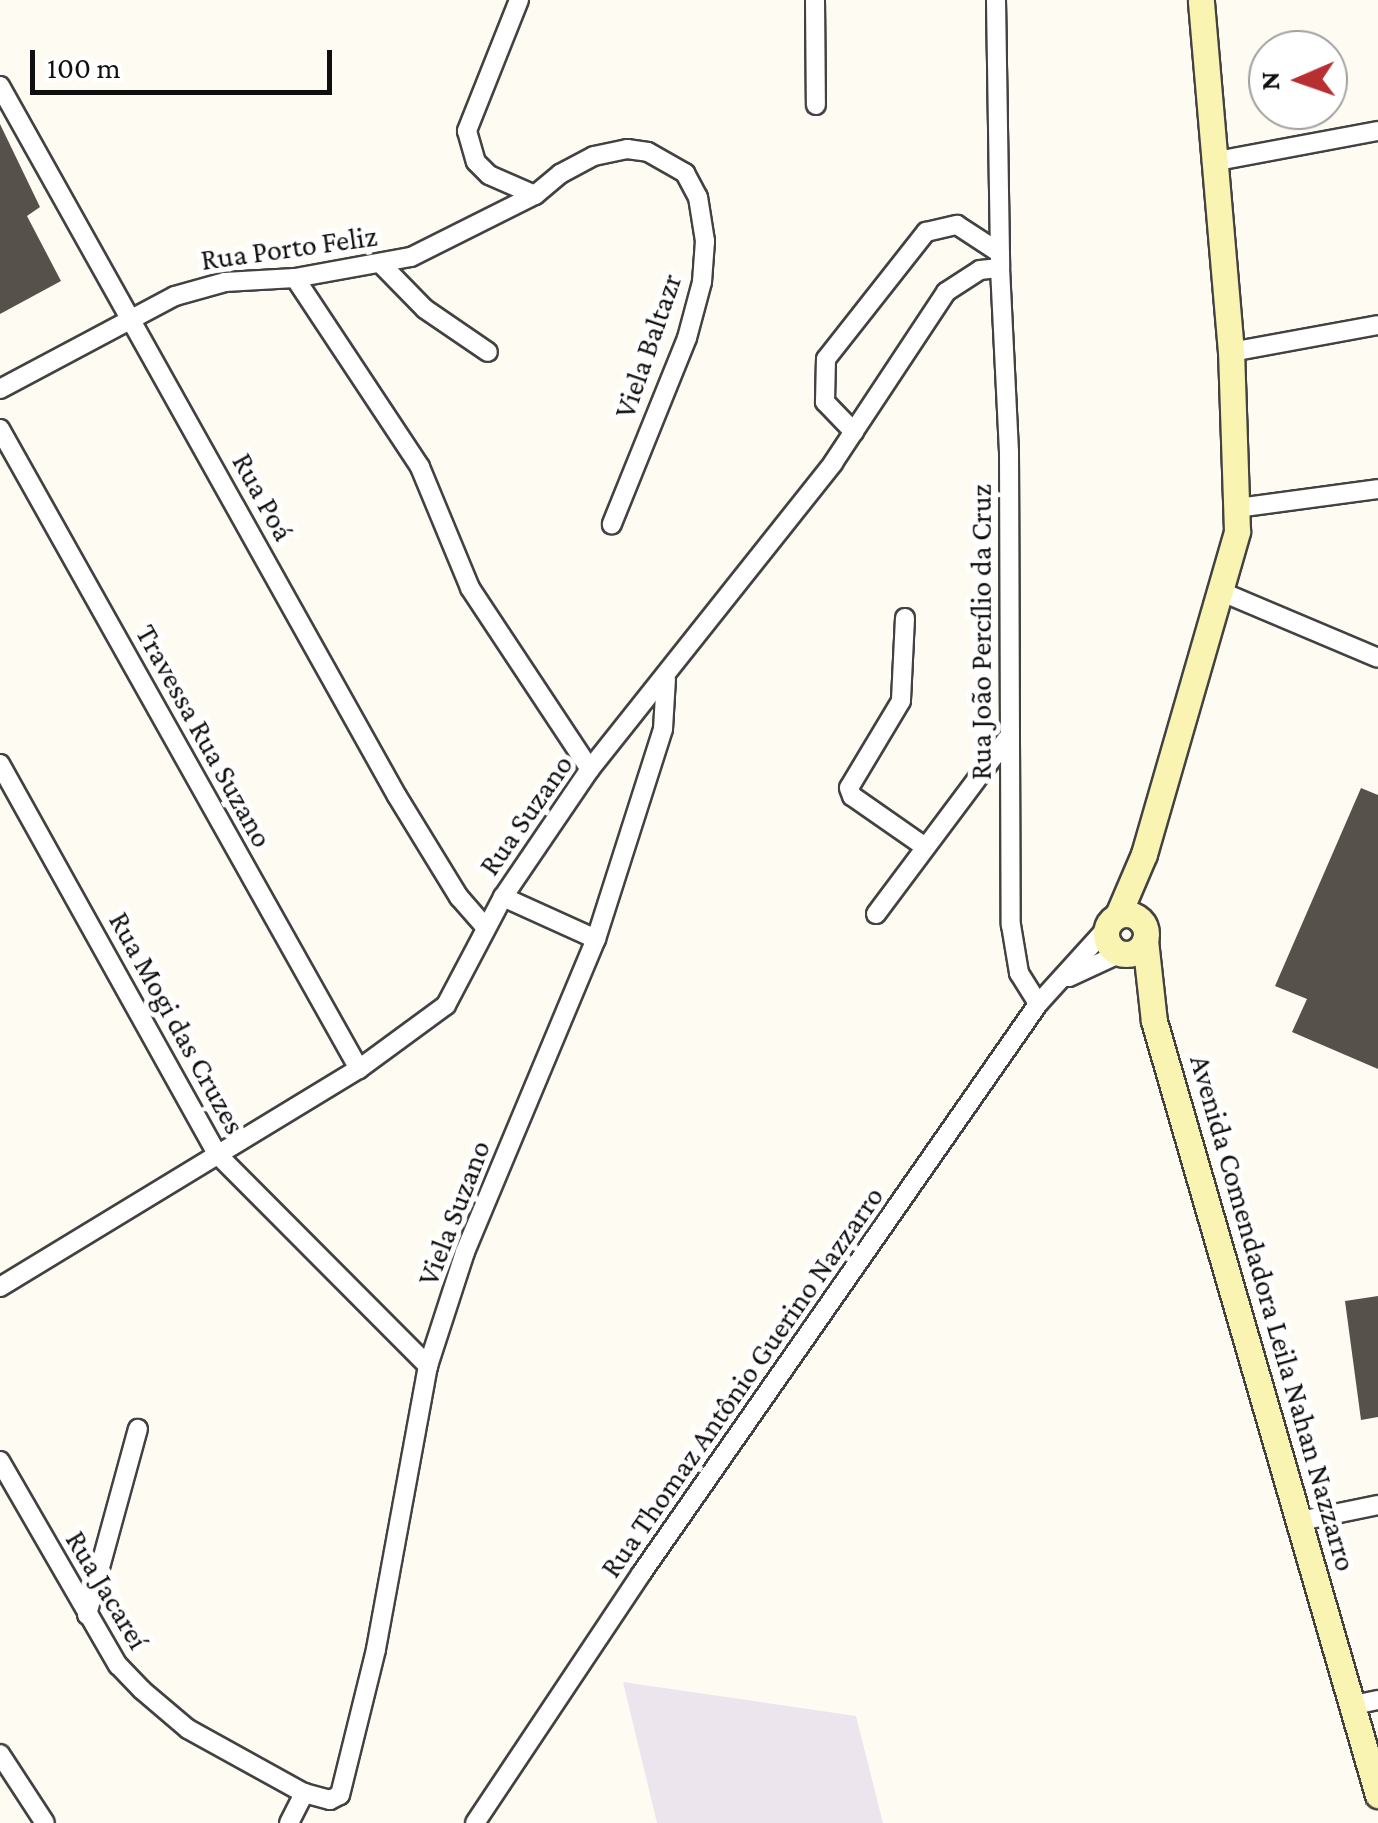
<!DOCTYPE html>
<html>
<head>
<meta charset="utf-8">
<style>
	body { margin:0 }
	#map { position:relative; width:1378px; height:1823px; overflow:hidden; background:#fefcf2; font-family:"Crimson Pro",serif }
	div>[style] { position:absolute }
	.industrial>* { inset:0; background:#ece5ed }
	.building>* { inset:0; background:#57514c }
	.roads { filter:drop-shadow(2px 0 #424242) drop-shadow(-2px 0 #424242) drop-shadow(0 2px #424242) drop-shadow(0 -2px #424242) }
	.minor>* { height:18px; margin:-9px; padding:0 9px; transform-origin:9px; border-radius:9px; background:#fff }
	.secondary>* { height:25px; margin:-12.5px; padding:0 12.5px; transform-origin:12.5px; border-radius:12.5px; background:#faf4b2 }
	.secondary>.ring { margin:-12.5px; padding:0; box-sizing:content-box; background:none; border:25px solid #faf4b2; border-radius:50% }
	span { translate:-50% -50%; white-space:nowrap; text-align:center; line-height:1.15; -webkit-text-stroke:10px #fff; paint-order:stroke }
	.street-label { font-size:30px; color:#0f0f0f }
	.north { position:absolute; left:1248px; top:30px; width:100px; height:100px; box-sizing:border-box; background:#fff; border:2px solid #9f9f9f; border-radius:50%; rotate:268deg; font-size:28px; font-weight:700; line-height:40px; text-align:center; color:#0f0f0f }
	.north::after { content:''; display:block; margin:auto; width:35px; height:45px; background:#b82f32; clip-path:polygon(50% 0,100% 100%,50% 72%,0 100%) }
	.scale { position:absolute; left:30px; top:50px; width:302px; height:45px; box-sizing:border-box; border:5px solid #0f0f0f; border-top:0; padding-left:12px; font-size:30px; line-height:35px; white-space:nowrap; color:#0f0f0f; -webkit-text-stroke:8px #fff; paint-order:stroke }
</style>
</head>
<body>
<div id="map">
	<div class="industrial">
		<div style="clip-path:polygon(623px 1682px,856px 1716px,883px 1823px,657px 1823px)"></div>
	</div>
	<div class="building">
		<div style="clip-path:polygon(0 124px,40px 207px,27px 216px,61px 281px,0 314px)"></div>
		<div style="clip-path:polygon(1361px 788px,1378px 795px,1378px 1069px,1292px 1032px,1307px 999px,1275px 986px)"></div>
		<div style="clip-path:polygon(1378px 1296px,1378px 1417px,1361px 1420px,1345px 1301px)"></div>
	</div>
	<div class="roads">
		<div class="minor">
			<div style="left:519px;top:0;width:141px;rotate:111.7deg"></div>
			<div style="left:467px;top:131px;width:32px;rotate:74deg"></div>
			<div style="left:476px;top:162px;width:18px;rotate:45deg"></div>
			<div style="left:489px;top:175px;width:50px;rotate:23.5deg"></div>
			<div style="left:815px;top:0;width:105px;rotate:89.5deg"></div>
			<div style="left:996px;top:0;width:268px;rotate:89.1deg"></div>
			<div style="left:1000px;top:268px;width:184px;rotate:87.2deg"></div>
			<div style="left:1009px;top:452px;width:473px;rotate:89.8deg"></div>
			<div style="left:1011px;top:925px;width:49px;rotate:80.5deg"></div>
			<div style="left:1019px;top:973px;width:36px;rotate:58deg"></div>
			<div style="left:0;top:86px;width:813px;rotate:60.79deg"></div>
			<div style="left:397px;top:796px;width:119px;rotate:58.5deg"></div>
			<div style="left:459px;top:897px;width:41px;rotate:48.9deg"></div>
			<div style="left:1212px;top:162px;width:169px;rotate:-10.6deg"></div>
			<div style="left:380px;top:263px;width:64px;rotate:45.6deg"></div>
			<div style="left:425px;top:309px;width:76px;rotate:34.3deg"></div>
			<div style="left:295px;top:278px;width:227px;rotate:56.5deg"></div>
			<div style="left:420px;top:467px;width:131px;rotate:67.5deg"></div>
			<div style="left:470px;top:588px;width:217px;rotate:56.5deg"></div>
			<div style="left:1231px;top:352px;width:149px;rotate:-10.4deg"></div>
			<div style="left:0;top:389px;width:198px;rotate:-28deg"></div>
			<div style="left:175px;top:296px;width:52px;rotate:-15.6deg"></div>
			<div style="left:225px;top:282px;width:70px;rotate:-3.3deg"></div>
			<div style="left:295px;top:278px;width:118px;rotate:-10.3deg"></div>
			<div style="left:411px;top:257px;width:139px;rotate:-26.6deg"></div>
			<div style="left:535px;top:195px;width:33px;rotate:-40deg"></div>
			<div style="left:560px;top:174px;width:38px;rotate:-28deg"></div>
			<div style="left:594px;top:156px;width:34px;rotate:-12deg"></div>
			<div style="left:627px;top:149px;width:21px;rotate:8deg"></div>
			<div style="left:648px;top:152px;width:43px;rotate:29.6deg"></div>
			<div style="left:685px;top:173px;width:27px;rotate:62deg"></div>
			<div style="left:698px;top:197px;width:45px;rotate:81deg"></div>
			<div style="left:705px;top:241px;width:41px;rotate:94.2deg"></div>
			<div style="left:702px;top:282px;width:58px;rotate:105deg"></div>
			<div style="left:687px;top:338px;width:201px;rotate:112deg"></div>
			<div style="left:0;top:429px;width:734px;rotate:60.71deg"></div>
			<div style="left:854px;top:432px;width:42px;rotate:-134deg"></div>
			<div style="left:825px;top:402px;width:43px;rotate:-88.7deg"></div>
			<div style="left:826px;top:359px;width:162px;rotate:-51.8deg"></div>
			<div style="left:926px;top:232px;width:32px;rotate:-13deg"></div>
			<div style="left:957px;top:225px;width:51px;rotate:33.1deg"></div>
			<div style="left:1238px;top:508px;width:141px;rotate:-7.7deg"></div>
			<div style="left:1222px;top:592px;width:169px;rotate:22.9deg"></div>
			<div style="left:905px;top:618px;width:83px;rotate:92.8deg"></div>
			<div style="left:901px;top:701px;width:101px;rotate:120.9deg"></div>
			<div style="left:849px;top:788px;width:9px;rotate:69deg"></div>
			<div style="left:852px;top:796px;width:89px;rotate:34.9deg"></div>
			<div style="left:0;top:764px;width:448px;rotate:60.9deg"></div>
			<div style="left:218px;top:1155px;width:298px;rotate:45.1deg"></div>
			<div style="left:503px;top:897px;width:102px;rotate:24.3deg"></div>
			<div style="left:876px;top:914px;width:219px;rotate:-53.2deg"></div>
			<div style="left:1069px;top:977px;width:57px;rotate:-24.8deg"></div>
			<div style="left:0;top:1287px;width:420px;rotate:-31.3deg"></div>
			<div style="left:359px;top:1069px;width:108px;rotate:-36.3deg"></div>
			<div style="left:446px;top:1005px;width:122px;rotate:-62.2deg"></div>
			<div style="left:503px;top:897px;width:155px;rotate:-55.8deg"></div>
			<div style="left:590px;top:769px;width:391px;rotate:-51.5deg"></div>
			<div style="left:833px;top:463px;width:205px;rotate:-56.5deg"></div>
			<div style="left:946px;top:292px;width:40px;rotate:-32.9deg"></div>
			<div style="left:980px;top:270px;width:20px;rotate:-6deg"></div>
			<div style="left:0;top:1461px;width:236px;rotate:60deg"></div>
			<div style="left:118px;top:1665px;width:35px;rotate:46deg"></div>
			<div style="left:142px;top:1690px;width:60px;rotate:40.3deg"></div>
			<div style="left:188px;top:1729px;width:132px;rotate:28.9deg"></div>
			<div style="left:304px;top:1793px;width:27px;rotate:15deg"></div>
			<div style="left:330px;top:1800px;width:11px;rotate:-27deg"></div>
			<div style="left:340px;top:1795px;width:150px;rotate:-76.1deg"></div>
			<div style="left:376px;top:1649px;width:288px;rotate:-79.6deg"></div>
			<div style="left:428px;top:1366px;width:120px;rotate:-72deg"></div>
			<div style="left:465px;top:1252px;width:339px;rotate:-67.3deg"></div>
			<div style="left:596px;top:939px;width:220px;rotate:-72.3deg"></div>
			<div style="left:663px;top:729px;width:50px;rotate:-86.6deg"></div>
			<div style="left:1300px;top:1521px;width:80px;rotate:-11.6deg"></div>
			<div style="left:87px;top:1615px;width:193px;rotate:-74.7deg"></div>
			<div style="left:1354px;top:1705px;width:25px;rotate:-12deg"></div>
			<div style="left:0;top:1754px;width:82px;rotate:56.9deg"></div>
			<div style="left:289px;top:1823px;width:34px;rotate:-63deg"></div>
			<div style="left:475px;top:1823px;width:299px;rotate:-56.3deg"></div>
			<div style="left:641px;top:1574px;width:695px;rotate:-55.14deg"></div>
			<div style="left:1038px;top:1004px;width:101px;rotate:-47.8deg"></div>
		</div>
		<div class="secondary">
			<div class="ring" style="left:1106px;top:914px;width:15px;height:15px"></div>
			<div style="left:1118px;top:915px;width:66px;rotate:-66.9deg"></div>
			<div style="left:1144px;top:854px;width:336px;rotate:-73.9deg"></div>
			<div style="left:1237px;top:531px;width:179px;rotate:-91.9deg"></div>
			<div style="left:1231px;top:352px;width:353px;rotate:-94.9deg"></div>
			<div style="left:1145px;top:940px;width:81px;rotate:83.7deg"></div>
			<div style="left:1154px;top:1021px;width:806px;rotate:73.86deg"></div>
		</div>
	</div>
	<div class="street-label">
		<span style="left:289px;top:248px;rotate:-8deg">Rua Porto Feliz</span>
		<span style="left:648px;top:346px;rotate:-71deg">Viela Baltazr</span>
		<span style="left:263px;top:497px;rotate:61deg">Rua Poá</span>
		<span style="left:981px;top:632px;rotate:-90deg">Rua João Percílio da Cruz</span>
		<span style="left:204px;top:736px;rotate:61deg">Travessa Rua Suzano</span>
		<span style="left:526px;top:815px;rotate:-55deg">Rua Suzano</span>
		<span style="left:177px;top:1023px;rotate:61deg">Rua Mogi das Cruzes</span>
		<span style="left:454px;top:1213px;rotate:-69deg">Viela Suzano</span>
		<span style="left:1273px;top:1313px;rotate:74deg">Avenida Comendadora Leila Nahan Nazzarro</span>
		<span style="left:742px;top:1382px;rotate:-55deg">Rua Thomaz Antônio Guerino Nazzarro</span>
		<span style="left:107px;top:1590px;rotate:59deg">Rua Jacareí</span>
	</div>
	<div class="north">N</div>
	<div class="scale">100 m</div>
</div>
</body>
</html>
